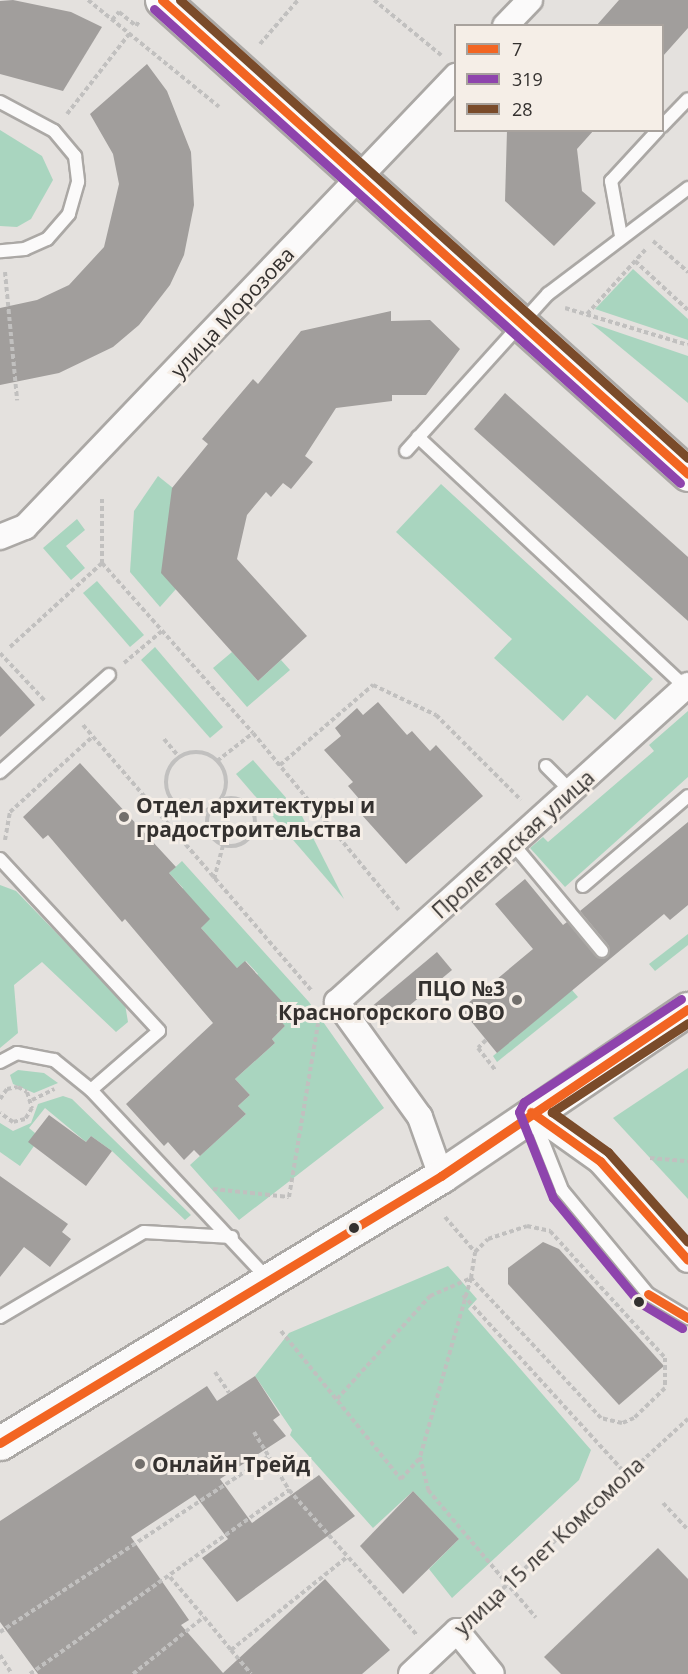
<!DOCTYPE html>
<html>
<head>
<meta charset="utf-8">
<style>
	body { margin:0 }
	#map { position:relative; width:688px; height:1674px; overflow:hidden; background:#e4e1de; font-family:"Open Sans",sans-serif }
	div>[style] { position:absolute }
	.green>* { inset:0; background:#a9d5bf }
	.building>* { inset:0; background:#a19e9c }
	.path>* { height:4px; margin-top:-2px; transform-origin:0; background:repeating-linear-gradient(90deg,#c1c0bf 0 4.5px,transparent 0 7.5px) }
	.path>.ring { margin:-2px; padding:0; box-sizing:content-box; background:none; border:4px solid #c1c0bf; border-radius:50% }
	.roads { filter:drop-shadow(2px 0 #aba8a5) drop-shadow(-2px 0 #aba8a5) drop-shadow(0 2px #aba8a5) drop-shadow(0 -2px #aba8a5) }
	.service>* { height:12px; margin:-6px; padding:0 6px; transform-origin:6px; border-radius:6px; background:#fbfafa }
	.minor>* { height:24px; margin:-12px; padding:0 12px; transform-origin:12px; border-radius:12px; background:#fbfafa }
	.secondary>* { height:33px; margin:-16.5px; padding:0 16.5px; transform-origin:16.5px; border-radius:16.5px; background:#fbfafa }
	.primary>* { height:33px; margin:-16.5px; padding:0 16.5px; transform-origin:16.5px; border-radius:16.5px; background:#fbfafa }
	.bus-1>* { height:9px; margin:-4.5px; padding:0 4.5px; transform-origin:4.5px; border-radius:4.5px; background:#f26522 }
	.bus-2>* { height:9px; margin:-4.5px; padding:0 4.5px; transform-origin:4.5px; border-radius:4.5px; background:#8e44ad }
	.bus-3>* { height:9px; margin:-4.5px; padding:0 4.5px; transform-origin:4.5px; border-radius:4.5px; background:#7a4b2a }
	.dots>* { width:16px; height:16px; translate:-50% -50%; box-sizing:border-box; border:3px solid #f5eee7; border-radius:50% }
	span { translate:-50% -50%; white-space:nowrap; text-align:center; line-height:1.15; -webkit-text-stroke:6px #f5eee7; paint-order:stroke }
	.street-label { font-size:21px; color:#34312f }
	.poi-label { font-size:21px; color:#34312f; font-weight:700 }
	.left { translate:0 -50%; text-align:left }
	.right { translate:-100% -50%; text-align:right }
	.legend { position:absolute; left:454px; top:24px; width:210px; height:108px; box-sizing:border-box; background:#f5eee7; border:2px solid #a8a29d; margin:0; padding:8px 10px; list-style:none; font-size:18px; color:#34312f }
	.legend li { display:flex; align-items:center; gap:12px; height:30px }
	.legend b { width:30px; border:2px solid #a8a29d }
</style>
</head>
<body>
<div id="map">
	<div class="green">
		<div style="clip-path:polygon(0 130px,42px 156px,53px 180px,31px 219px,17px 227px,0 226px)"></div>
		<div style="clip-path:polygon(633px 269px,688px 319px,688px 340px,595px 309px)"></div>
		<div style="clip-path:polygon(591px 323px,688px 356px,688px 403px)"></div>
		<div style="clip-path:polygon(158px 476px,173px 488px,176px 589px,160px 607px,130px 572px,134px 511px)"></div>
		<div style="clip-path:polygon(441px 484px,653px 679px,615px 720px,587px 695px,563px 721px,494px 658px,512px 639px,396px 532px)"></div>
		<div style="clip-path:polygon(77px 519px,85px 530px,66px 546px,85px 568px,71px 580px,43px 548px)"></div>
		<div style="clip-path:polygon(97px 581px,144px 635px,130px 647px,83px 593px)"></div>
		<div style="clip-path:polygon(155px 647px,223px 727px,210px 738px,141px 660px)"></div>
		<div style="clip-path:polygon(232px 652px,258px 681px,281px 660px,290px 670px,247px 707px,213px 668px)"></div>
		<div style="clip-path:polygon(688px 711px,688px 777px,565px 887px,530px 848px,543px 837px,548px 842px,654px 751px,649px 745px)"></div>
		<div style="clip-path:polygon(253px 760px,302px 816px,344px 899px,236px 774px)"></div>
		<div style="clip-path:polygon(182px 861px,309px 1002px,384px 1108px,239px 1220px,190px 1165px,246px 1114px,238px 1106px,250px 1095px,235px 1079px,275px 1043px,272px 1039px,285px 1026px,276px 1015px,286px 1006px,253px 979px,258px 974px,246px 961px,237px 968px,201px 928px,209px 919px,177px 894px,183px 888px,169px 873px)"></div>
		<div style="clip-path:polygon(0 885px,16px 891px,125px 1004px,128px 1022px,116px 1032px,42px 962px,14px 985px,18px 1033px,0 1048px)"></div>
		<div style="clip-path:polygon(688px 934px,688px 945px,655px 971px,649px 964px)"></div>
		<div style="clip-path:polygon(572px 990px,578px 997px,497px 1062px,493px 1056px)"></div>
		<div style="clip-path:polygon(688px 1068px,688px 1199px,613px 1118px)"></div>
		<div style="clip-path:polygon(18px 1070px,44px 1073px,58px 1083px,34px 1093px,13px 1084px,10px 1075px)"></div>
		<div style="clip-path:polygon(63px 1096px,72px 1099px,191px 1215px,185px 1220px,112px 1151px,91px 1136px,86px 1142px,45px 1108px,29px 1128px,35px 1133px,34px 1146px,20px 1166px,0 1152px,0 1123px,13px 1131px,31px 1123px,38px 1104px)"></div>
		<div style="clip-path:polygon(448px 1266px,477px 1299px,468px 1309px,591px 1450px,579px 1480px,452px 1598px,429px 1569px,459px 1539px,413px 1491px,373px 1528px,290px 1435px,292px 1430px,255px 1376px,289px 1333px)"></div>
	</div>
	<div class="building">
		<div style="clip-path:polygon(13px 0,71px 12px,102px 27px,63px 91px,0 74px,0 1px)"></div>
		<div style="clip-path:polygon(619px 0,688px 0,688px 28px,663px 56px,663px 26px,596px 26px)"></div>
		<div style="clip-path:polygon(147px 64px,167px 91px,191px 152px,194px 205px,184px 255px,170px 285px,139px 325px,113px 347px,59px 373px,0 385px,0 308px,37px 300px,69px 285px,104px 247px,119px 184px,113px 154px,90px 114px)"></div>
		<div style="clip-path:polygon(507px 130px,594px 130px,577px 149px,582px 191px,596px 203px,554px 246px,505px 201px)"></div>
		<div style="clip-path:polygon(391px 311px,391px 321px,430px 320px,460px 349px,426px 395px,392px 395px,392px 401px,336px 408px,305px 456px,313px 462px,291px 489px,283px 483px,271px 497px,266px 492px,247px 515px,237px 559px,307px 636px,258px 681px,161px 573px,172px 488px,208px 444px,202px 439px,253px 379px,258px 384px,301px 331px)"></div>
		<div style="clip-path:polygon(505px 393px,688px 557px,688px 621px,474px 429px)"></div>
		<div style="clip-path:polygon(0 666px,35px 705px,0 737px)"></div>
		<div style="clip-path:polygon(378px 702px,407px 735px,412px 731px,430px 751px,436px 745px,483px 796px,406px 864px,361px 814px,367px 808px,348px 786px,353px 782px,324px 750px,341px 736px,335px 728px,357px 708px,363px 715px)"></div>
		<div style="clip-path:polygon(80px 763px,176px 867px,169px 873px,210px 919px,201px 928px,237px 968px,245px 961px,286px 1006px,276px 1015px,285px 1026px,272px 1039px,275px 1043px,235px 1079px,250px 1095px,238px 1106px,246px 1114px,200px 1156px,194px 1150px,184px 1160px,168px 1142px,164px 1146px,126px 1104px,213px 1023px,125px 919px,122px 922px,48px 835px,43px 839px,23px 817px)"></div>
		<div style="clip-path:polygon(688px 822px,688px 905px,670px 920px,664px 914px,497px 1053px,461px 1009px,533px 949px,495px 904px,525px 879px,563px 925px,567px 922px,604px 959px,609px 946px,580px 911px)"></div>
		<div style="clip-path:polygon(437px 952px,452px 970px,385px 1026px,370px 1008px)"></div>
		<div style="clip-path:polygon(49px 1115px,86px 1142px,91px 1136px,112px 1151px,86px 1186px,28px 1142px)"></div>
		<div style="clip-path:polygon(0 1176px,68px 1224px,62px 1232px,71px 1239px,50px 1267px,24px 1247px,0 1277px)"></div>
		<div style="clip-path:polygon(543px 1242px,559px 1249px,664px 1366px,619px 1405px,508px 1284px,508px 1268px)"></div>
		<div style="clip-path:polygon(255px 1376px,280px 1415px,273px 1420px,286px 1436px,220px 1479px,252px 1523px,319px 1475px,355px 1516px,237px 1602px,202px 1558px,228px 1539px,195px 1495px,131px 1537px,189px 1620px,181px 1625px,223px 1673px,325px 1579px,390px 1650px,362px 1674px,38px 1674px,0 1622px,0 1521px,207px 1386px,217px 1401px)"></div>
		<div style="clip-path:polygon(413px 1491px,459px 1539px,403px 1594px,360px 1546px)"></div>
		<div style="clip-path:polygon(658px 1548px,688px 1579px,688px 1674px,561px 1674px,544px 1657px)"></div>
	</div>
	<div class="path">
		<div style="left:88px;top:0;width:169px;rotate:39.2deg"></div>
		<div style="left:374px;top:0;width:87px;rotate:39.4deg"></div>
		<div style="left:112px;top:20px;width:11px;rotate:-49deg"></div>
		<div style="left:119px;top:12px;width:22px;rotate:39deg"></div>
		<div style="left:136px;top:26px;width:7px;rotate:-56deg"></div>
		<div style="left:260px;top:44px;width:58px;rotate:-49.2deg"></div>
		<div style="left:67px;top:114px;width:101px;rotate:-52.2deg"></div>
		<div style="left:653px;top:241px;width:47px;rotate:41.5deg"></div>
		<div style="left:635px;top:261px;width:72px;rotate:42.8deg"></div>
		<div style="left:5px;top:272px;width:129px;rotate:84.6deg"></div>
		<div style="left:565px;top:308px;width:128px;rotate:16.7deg"></div>
		<div style="left:587px;top:314px;width:88px;rotate:-47.8deg"></div>
		<div style="left:102px;top:499px;width:64px;rotate:90deg"></div>
		<div style="left:102px;top:563px;width:227px;rotate:48.4deg"></div>
		<div style="left:253px;top:733px;width:229px;rotate:50.5deg"></div>
		<div style="left:10px;top:647px;width:125px;rotate:-42.4deg"></div>
		<div style="left:0;top:653px;width:67px;rotate:46.8deg"></div>
		<div style="left:124px;top:663px;width:50px;rotate:-40.1deg"></div>
		<div style="left:83px;top:725px;width:352px;rotate:49.3deg"></div>
		<div style="left:164px;top:739px;width:23px;rotate:50deg"></div>
		<div class="ring" style="left:166px;top:752px;width:56px;height:56px"></div>
		<div style="left:217px;top:761px;width:46px;rotate:-37.9deg"></div>
		<div style="left:280px;top:765px;width:123px;rotate:-40.7deg"></div>
		<div style="left:373px;top:685px;width:70px;rotate:25.5deg"></div>
		<div style="left:436px;top:715px;width:120px;rotate:45deg"></div>
		<div class="ring" style="left:207px;top:798px;width:44px;height:44px"></div>
		<div style="left:5px;top:840px;width:28px;rotate:-80deg"></div>
		<div style="left:10px;top:812px;width:111px;rotate:-42.4deg"></div>
		<div style="left:214px;top:879px;width:35px;rotate:-75deg"></div>
		<div style="left:486px;top:1040px;width:11px;rotate:135deg"></div>
		<div style="left:478px;top:1048px;width:29px;rotate:52deg"></div>
		<div style="left:0;top:1099px;width:12px;rotate:-55deg"></div>
		<div style="left:7px;top:1089px;width:11px;rotate:-10deg"></div>
		<div style="left:18px;top:1087px;width:10px;rotate:29deg"></div>
		<div style="left:27px;top:1092px;width:17px;rotate:73deg"></div>
		<div style="left:32px;top:1108px;width:13px;rotate:122deg"></div>
		<div style="left:25px;top:1119px;width:12px;rotate:166deg"></div>
		<div style="left:13px;top:1122px;width:16px;rotate:-145deg"></div>
		<div style="left:32px;top:1100px;width:25px;rotate:-26deg"></div>
		<div style="left:650px;top:1158px;width:38px;rotate:5deg"></div>
		<div style="left:213px;top:1189px;width:76px;rotate:6deg"></div>
		<div style="left:289px;top:1197px;width:176px;rotate:-80.5deg"></div>
		<div style="left:445px;top:1217px;width:46px;rotate:49.4deg"></div>
		<div style="left:527px;top:1226px;width:24px;rotate:12deg"></div>
		<div style="left:550px;top:1231px;width:171px;rotate:47.8deg"></div>
		<div style="left:665px;top:1358px;width:30px;rotate:90deg"></div>
		<div style="left:665px;top:1388px;width:43px;rotate:135.9deg"></div>
		<div style="left:634px;top:1418px;width:13px;rotate:157deg"></div>
		<div style="left:622px;top:1423px;width:22px;rotate:-167deg"></div>
		<div style="left:601px;top:1418px;width:191px;rotate:-132.9deg"></div>
		<div style="left:471px;top:1278px;width:26px;rotate:-81deg"></div>
		<div style="left:475px;top:1252px;width:18px;rotate:-45deg"></div>
		<div style="left:488px;top:1239px;width:41px;rotate:-18.4deg"></div>
		<div style="left:471px;top:1278px;width:186px;rotate:105.9deg"></div>
		<div style="left:420px;top:1457px;width:34px;rotate:76deg"></div>
		<div style="left:428px;top:1490px;width:167px;rotate:49.8deg"></div>
		<div style="left:463px;top:1295px;width:244px;rotate:47.7deg"></div>
		<div style="left:281px;top:1331px;width:191px;rotate:51deg"></div>
		<div style="left:401px;top:1479px;width:28px;rotate:-48deg"></div>
		<div style="left:215px;top:1372px;width:25px;rotate:56deg"></div>
		<div style="left:337px;top:1399px;width:139px;rotate:-47.9deg"></div>
		<div style="left:430px;top:1296px;width:43px;rotate:-23.6deg"></div>
		<div style="left:254px;top:1432px;width:68px;rotate:58.9deg"></div>
		<div style="left:289px;top:1490px;width:193px;rotate:48.6deg"></div>
		<div style="left:663px;top:1503px;width:37px;rotate:47deg"></div>
		<div style="left:170px;top:1577px;width:52px;rotate:49.6deg"></div>
		<div style="left:475px;top:1614px;width:289px;rotate:-42.5deg"></div>
		<div style="left:0;top:1632px;width:321px;rotate:-33.2deg"></div>
		<div style="left:231px;top:1650px;width:31px;rotate:50deg"></div>
		<div style="left:0;top:1655px;width:22px;rotate:58deg"></div>
		<div style="left:30px;top:1674px;width:318px;rotate:-35.4deg"></div>
		<div style="left:133px;top:1674px;width:91px;rotate:-38.8deg"></div>
		<div style="left:204px;top:1617px;width:43px;rotate:50.7deg"></div>
		<div style="left:231px;top:1650px;width:149px;rotate:-38.7deg"></div>
	</div>
	<div class="roads">
		<div class="service">
			<div style="left:0;top:102px;width:61px;rotate:28.2deg"></div>
			<div style="left:54px;top:131px;width:33px;rotate:50deg"></div>
			<div style="left:75px;top:156px;width:26px;rotate:83deg"></div>
			<div style="left:78px;top:182px;width:33px;rotate:106deg"></div>
			<div style="left:69px;top:214px;width:33px;rotate:131deg"></div>
			<div style="left:47px;top:239px;width:24px;rotate:156deg"></div>
			<div style="left:25px;top:249px;width:25px;rotate:175deg"></div>
			<div style="left:662px;top:126px;width:37px;rotate:-46deg"></div>
			<div style="left:621px;top:236px;width:56px;rotate:-100.3deg"></div>
			<div style="left:611px;top:181px;width:69px;rotate:-47.3deg"></div>
			<div style="left:418px;top:437px;width:366px;rotate:43.1deg"></div>
			<div style="left:406px;top:451px;width:212px;rotate:-47.9deg"></div>
			<div style="left:548px;top:294px;width:176px;rotate:-37.1deg"></div>
			<div style="left:546px;top:766px;width:37px;rotate:45deg"></div>
			<div style="left:0;top:772px;width:146px;rotate:-41.7deg"></div>
			<div style="left:513px;top:844px;width:139px;rotate:50.2deg"></div>
			<div style="left:0;top:859px;width:234px;rotate:47.2deg"></div>
			<div style="left:159px;top:1031px;width:90px;rotate:139.1deg"></div>
			<div style="left:91px;top:1090px;width:259px;rotate:46.9deg"></div>
			<div style="left:583px;top:886px;width:138px;rotate:-40.6deg"></div>
			<div style="left:0;top:1062px;width:19px;rotate:-28deg"></div>
			<div style="left:17px;top:1053px;width:38px;rotate:11deg"></div>
			<div style="left:54px;top:1060px;width:48px;rotate:39deg"></div>
			<div style="left:533px;top:1117px;width:79px;rotate:68.3deg"></div>
			<div style="left:562px;top:1190px;width:135px;rotate:50.4deg"></div>
			<div style="left:648px;top:1294px;width:47px;rotate:31deg"></div>
			<div style="left:0;top:1317px;width:167px;rotate:-30.6deg"></div>
			<div style="left:144px;top:1232px;width:88px;rotate:3.3deg"></div>
		</div>
		<div class="minor">
			<div style="left:505px;top:26px;width:36px;rotate:-46deg"></div>
			<div style="left:0;top:537px;width:27px;rotate:-22deg"></div>
			<div style="left:25px;top:527px;width:624px;rotate:-46.3deg"></div>
			<div style="left:531px;top:1112px;width:85px;rotate:35.4deg"></div>
			<div style="left:600px;top:1161px;width:132px;rotate:48.4deg"></div>
			<div style="left:441px;top:1176px;width:63px;rotate:-109.6deg"></div>
			<div style="left:420px;top:1117px;width:142px;rotate:-125.8deg"></div>
			<div style="left:337px;top:1002px;width:473px;rotate:-42.1deg"></div>
			<div style="left:411px;top:1674px;width:63px;rotate:-43.1deg"></div>
			<div style="left:457px;top:1631px;width:55px;rotate:50.9deg"></div>
		</div>
		<div class="secondary">
			<div style="left:162px;top:0;width:708px;rotate:42.02deg"></div>
		</div>
		<div class="primary">
			<div style="left:0;top:1443px;width:516px;rotate:-31.19deg"></div>
			<div style="left:441px;top:1176px;width:298px;rotate:-34.1deg"></div>
		</div>
	</div>
	<div class="bus-1">
		<div style="left:162px;top:0;width:708px;rotate:42.02deg"></div>
		<div style="left:531px;top:1112px;width:85px;rotate:35.4deg"></div>
		<div style="left:600px;top:1161px;width:132px;rotate:48.4deg"></div>
		<div style="left:648px;top:1294px;width:47px;rotate:31deg"></div>
		<div style="left:0;top:1443px;width:516px;rotate:-31.19deg"></div>
		<div style="left:441px;top:1176px;width:298px;rotate:-34.1deg"></div>
	</div>
	<div class="bus-2">
		<div style="left:154px;top:9px;width:708px;rotate:42.02deg"></div>
		<div style="left:681px;top:999px;width:188px;rotate:146.7deg"></div>
		<div style="left:524px;top:1102px;width:11px;rotate:117deg"></div>
		<div style="left:519px;top:1112px;width:92px;rotate:68.4deg"></div>
		<div style="left:553px;top:1198px;width:136px;rotate:50.4deg"></div>
		<div style="left:640px;top:1303px;width:49px;rotate:30.8deg"></div>
	</div>
	<div class="bus-3">
		<div style="left:180px;top:0;width:684px;rotate:42.04deg"></div>
		<div style="left:688px;top:1023px;width:163px;rotate:146.8deg"></div>
		<div style="left:552px;top:1112px;width:69px;rotate:35.5deg"></div>
		<div style="left:608px;top:1152px;width:120px;rotate:48.4deg"></div>
	</div>
	<div class="dots">
		<div style="left:124px;top:817px;background:#726f6c"></div>
		<div style="left:517px;top:1000px;background:#726f6c"></div>
		<div style="left:354px;top:1228px;background:#34312f"></div>
		<div style="left:639px;top:1302px;background:#34312f"></div>
		<div style="left:140px;top:1464px;background:#726f6c"></div>
	</div>
	<div class="street-label">
		<span style="left:232px;top:312px;rotate:-47deg">улица Морозова</span>
		<span style="left:513px;top:844px;rotate:-42deg">Пролетарская улица</span>
		<span style="left:549px;top:1546px;rotate:-43deg">улица 15 лет Комсомола</span>
	</div>
	<div class="poi-label">
		<span class="left" style="left:136px;top:817px">Отдел архитектуры и<br>градостроительства</span>
		<span class="right" style="left:505px;top:1000px">ПЦО №3<br>Красногорского ОВО</span>
		<span class="left" style="left:152px;top:1464px">Онлайн Трейд</span>
	</div>
	<ul class="legend">
	<li><b style="height:8px;background:#f26522"></b>7</li>
	<li><b style="height:8px;background:#8e44ad"></b>319</li>
	<li><b style="height:8px;background:#7a4b2a"></b>28</li>
	</ul>
</div>
</body>
</html>
